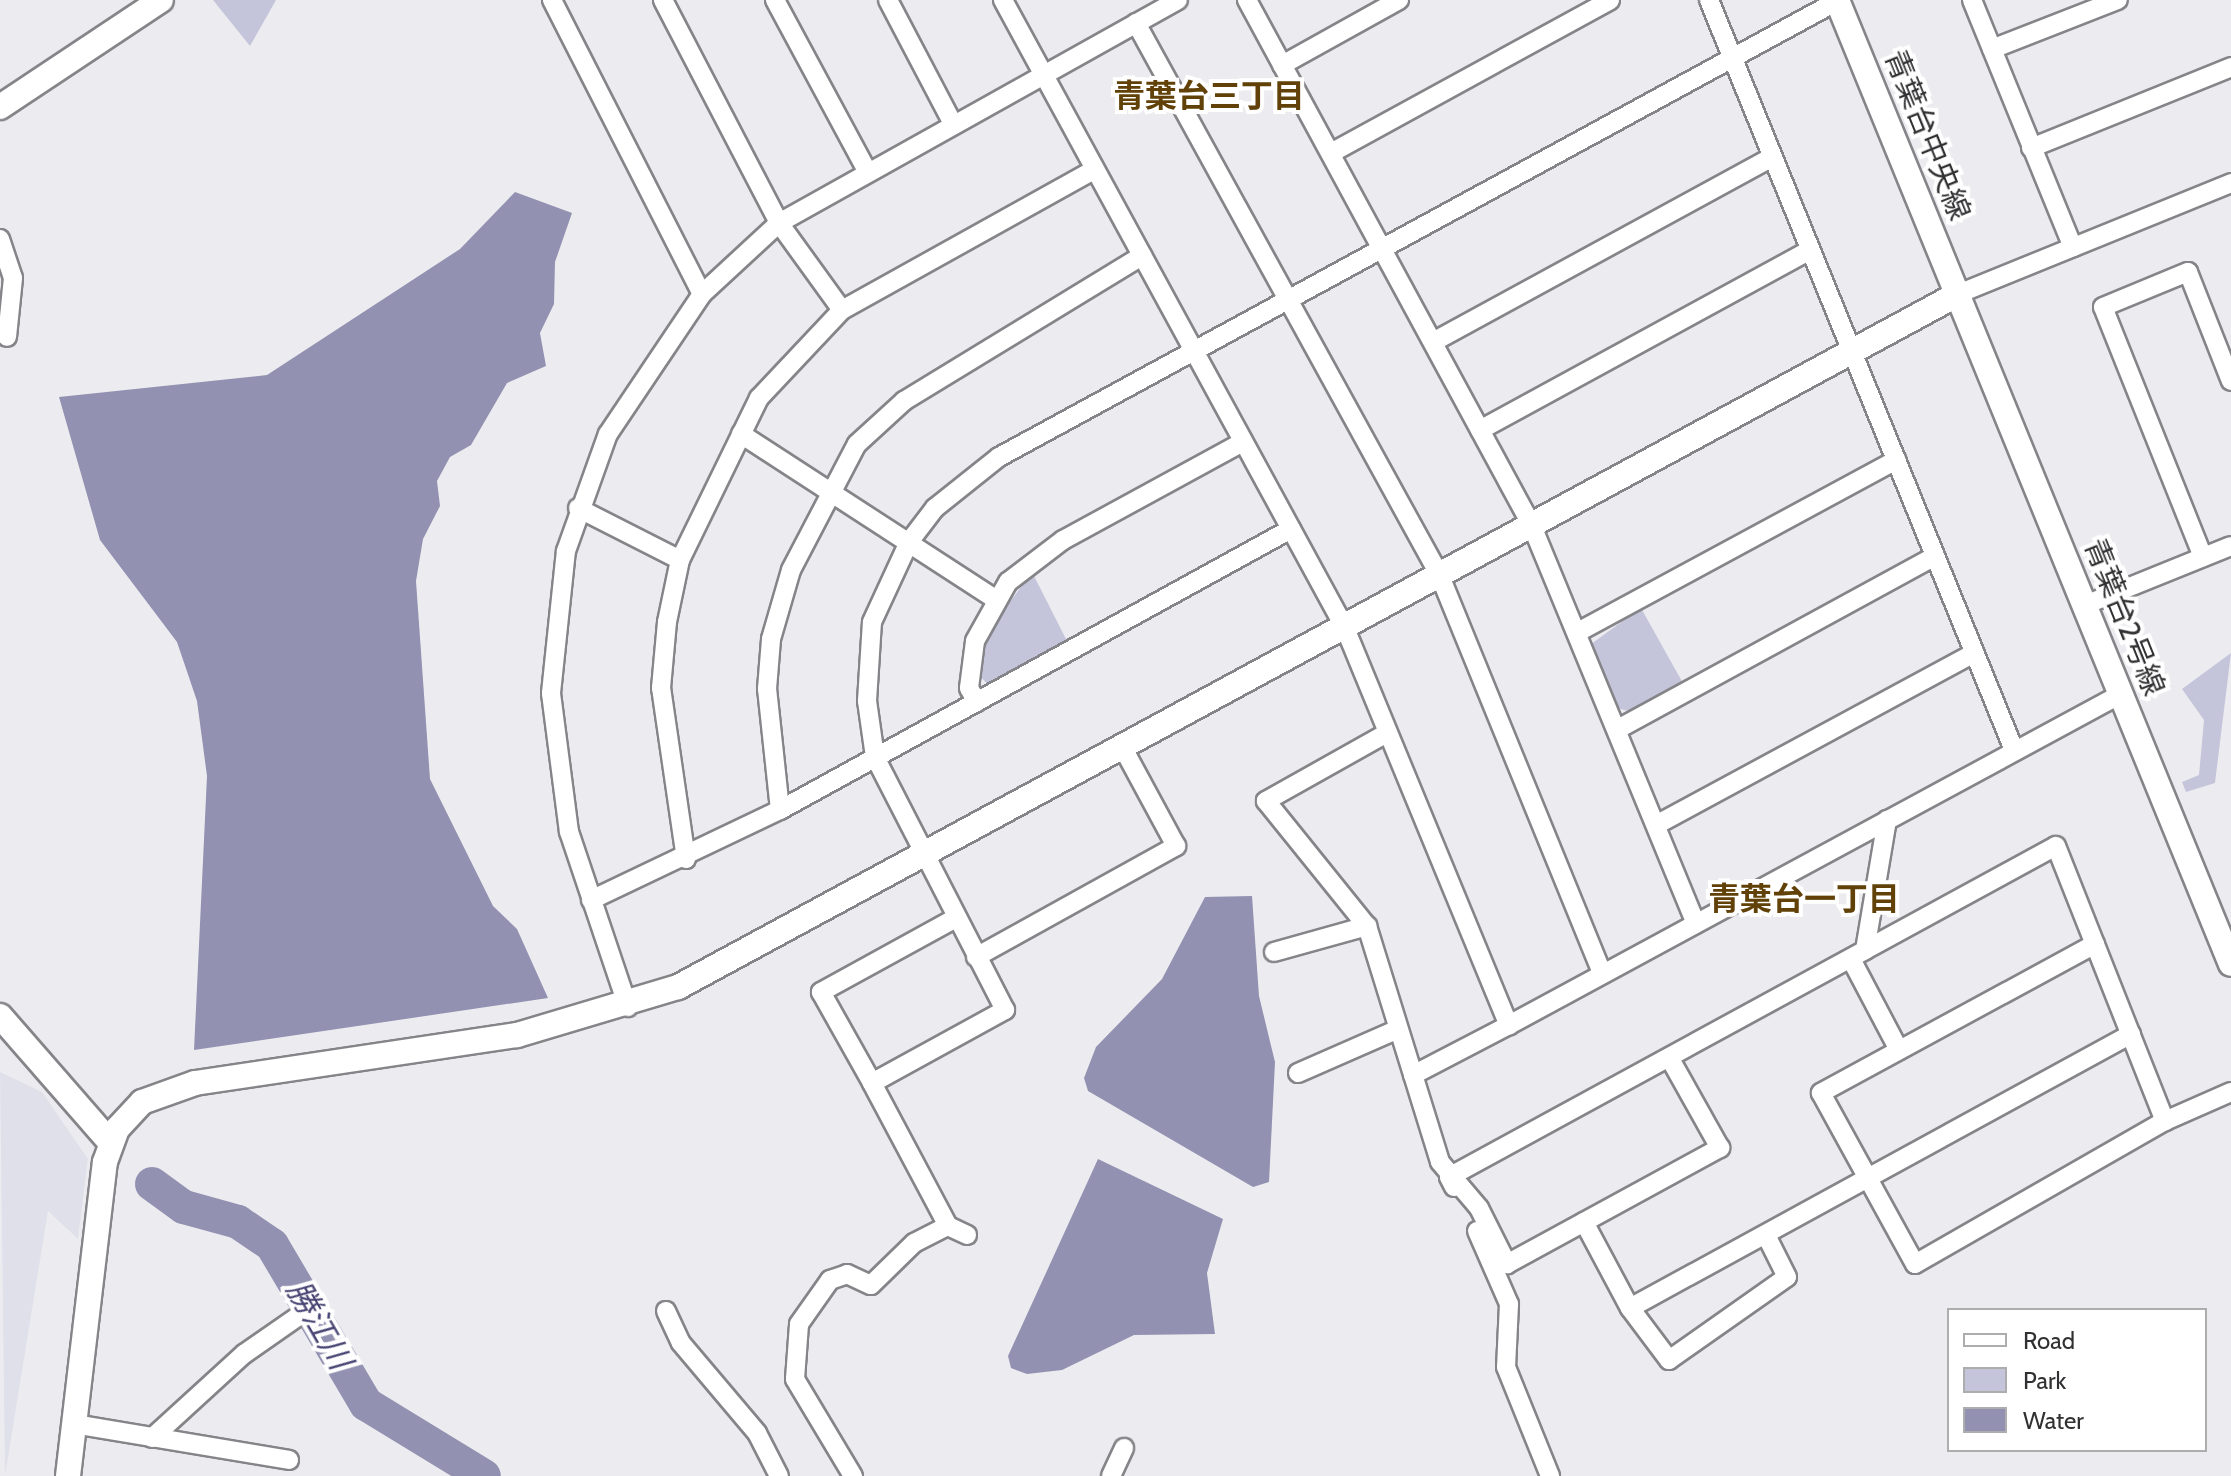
<!DOCTYPE html>
<html>
<head>
<meta charset="utf-8">
<style>
	body { margin:0 }
	#map { position:relative; width:2231px; height:1476px; overflow:hidden; background:#ececf0; font-family:Cabin,"Noto Sans JP",sans-serif }
	div>[style] { position:absolute }
	.built>* { inset:0; background:#e0e0eb }
	.green>* { inset:0; background:#c4c5db }
	.water>* { inset:0; background:#9291b1 }
	.river>* { height:34px; margin:-17px; padding:0 17px; transform-origin:17px; border-radius:17px; background:#9291b1 }
	.roads { filter:drop-shadow(2px 0 #858589) drop-shadow(-2px 0 #858589) drop-shadow(0 2px #858589) drop-shadow(0 -2px #858589) }
	.street>* { height:18px; margin:-9px; padding:0 9px; transform-origin:9px; border-radius:9px; background:#fff }
	.secondary>* { height:24px; margin:-12px; padding:0 12px; transform-origin:12px; border-radius:12px; background:#fff }
	span { translate:-50% -50%; white-space:nowrap; text-align:center; line-height:1.15; -webkit-text-stroke:8px #fff; paint-order:stroke }
	.street-label { font-size:30px; color:#313133 }
	.neighbourhood-label { font-size:32px; color:#614108; font-weight:700 }
	.water-label { font-size:32px; color:#464372; font-style:italic }
	.legend { position:absolute; left:1947px; top:1308px; width:260px; height:144px; box-sizing:border-box; background:#fff; border:2px solid #adadad; margin:0; padding:10px 14px; list-style:none; font-size:24px; color:#313133 }
	.legend li { display:flex; align-items:center; gap:16px; height:40px }
	.legend b { width:40px; border:2px solid #adadad }
</style>
</head>
<body>
<div id="map">
	<div class="built">
		<div style="clip-path:polygon(0 1072px,42px 1092px,88px 1159px,78px 1239px,48px 1211px,5px 1476px)"></div>
	</div>
	<div class="green">
		<div style="clip-path:polygon(213px 0,276px 0,250px 46px)"></div>
		<div style="clip-path:polygon(1032px 572px,1068px 643px,989px 686px,980px 676px,989px 630px)"></div>
		<div style="clip-path:polygon(1641px 608px,1684px 685px,1632px 712px,1617px 708px,1591px 644px)"></div>
		<div style="clip-path:polygon(2231px 653px,2215px 783px,2186px 792px,2182px 782px,2199px 775px,2204px 720px,2182px 689px)"></div>
	</div>
	<div class="water">
		<div style="clip-path:polygon(515px 192px,572px 213px,555px 262px,554px 304px,540px 333px,546px 366px,507px 383px,471px 445px,450px 457px,437px 481px,440px 506px,423px 539px,416px 581px,430px 779px,493px 906px,517px 929px,548px 998px,194px 1050px,207px 776px,197px 701px,177px 642px,100px 540px,59px 397px,267px 375px,460px 249px)"></div>
		<div style="clip-path:polygon(1252px 896px,1259px 996px,1275px 1062px,1269px 1182px,1253px 1187px,1088px 1091px,1084px 1078px,1096px 1047px,1162px 979px,1205px 897px)"></div>
		<div style="clip-path:polygon(1098px 1159px,1223px 1219px,1207px 1273px,1215px 1334px,1134px 1335px,1062px 1370px,1027px 1374px,1011px 1368px,1008px 1356px)"></div>
	</div>
	<div class="river">
		<div style="left:152px;top:1184px;width:39px;rotate:36deg"></div>
		<div style="left:184px;top:1207px;width:56px;rotate:15.5deg"></div>
		<div style="left:238px;top:1222px;width:41px;rotate:34.1deg"></div>
		<div style="left:272px;top:1245px;width:185px;rotate:59.4deg"></div>
		<div style="left:366px;top:1404px;width:138px;rotate:31.4deg"></div>
	</div>
	<div class="roads">
		<div class="street">
			<div style="left:552px;top:0;width:330px;rotate:63deg"></div>
			<div style="left:663px;top:0;width:251px;rotate:62.5deg"></div>
			<div style="left:779px;top:223px;width:107px;rotate:54.1deg"></div>
			<div style="left:775px;top:0;width:192px;rotate:61.7deg"></div>
			<div style="left:888px;top:0;width:138px;rotate:62.3deg"></div>
			<div style="left:1003px;top:0;width:715px;rotate:61.43deg"></div>
			<div style="left:1345px;top:628px;width:430px;rotate:67.6deg"></div>
			<div style="left:1509px;top:1025px;width:696px;rotate:-28.41deg"></div>
			<div style="left:1247px;top:0;width:598px;rotate:61.55deg"></div>
			<div style="left:1532px;top:526px;width:430px;rotate:67.6deg"></div>
			<div style="left:1709px;top:0;width:810px;rotate:67.87deg"></div>
			<div style="left:1972px;top:0;width:267px;rotate:67.8deg"></div>
			<div style="left:1136px;top:23px;width:631px;rotate:61.2deg"></div>
			<div style="left:1440px;top:576px;width:429px;rotate:67.8deg"></div>
			<div style="left:1992px;top:49px;width:135px;rotate:-21.3deg"></div>
			<div style="left:1282px;top:65px;width:134px;rotate:-29.1deg"></div>
			<div style="left:2031px;top:148px;width:216px;rotate:-22deg"></div>
			<div style="left:1331px;top:153px;width:318px;rotate:-28.7deg"></div>
			<div style="left:0;top:239px;width:41px;rotate:71.6deg"></div>
			<div style="left:13px;top:278px;width:59px;rotate:95.8deg"></div>
			<div style="left:1958px;top:294px;width:295px;rotate:-22.1deg"></div>
			<div style="left:1433px;top:342px;width:386px;rotate:-28.6deg"></div>
			<div style="left:1480px;top:430px;width:376px;rotate:-28.6deg"></div>
			<div style="left:741px;top:434px;width:302px;rotate:33deg"></div>
			<div style="left:578px;top:508px;width:114px;rotate:27deg"></div>
			<div style="left:2203px;top:557px;width:269px;rotate:-111.8deg"></div>
			<div style="left:2103px;top:307px;width:92px;rotate:-22.4deg"></div>
			<div style="left:2188px;top:272px;width:117px;rotate:68.5deg"></div>
			<div style="left:2085px;top:605px;width:157px;rotate:-22deg"></div>
			<div style="left:1578px;top:632px;width:362px;rotate:-28.4deg"></div>
			<div style="left:977px;top:702px;width:16px;rotate:-120deg"></div>
			<div style="left:969px;top:688px;width:47px;rotate:-82.7deg"></div>
			<div style="left:975px;top:641px;width:68px;rotate:-60.8deg"></div>
			<div style="left:1008px;top:582px;width:69px;rotate:-37.4deg"></div>
			<div style="left:1063px;top:540px;width:205px;rotate:-28.6deg"></div>
			<div style="left:1618px;top:729px;width:361px;rotate:-28.6deg"></div>
			<div style="left:1387px;top:733px;width:139px;rotate:150.7deg"></div>
			<div style="left:1266px;top:801px;width:161px;rotate:51.1deg"></div>
			<div style="left:1367px;top:926px;width:247px;rotate:72.8deg"></div>
			<div style="left:1440px;top:1162px;width:60px;rotate:49.7deg"></div>
			<div style="left:1479px;top:1208px;width:63px;rotate:63.4deg"></div>
			<div style="left:1507px;top:1264px;width:243px;rotate:-28.6deg"></div>
			<div style="left:1720px;top:1148px;width:102px;rotate:-119.3deg"></div>
			<div style="left:780px;top:810px;width:122px;rotate:-96.1deg"></div>
			<div style="left:767px;top:689px;width:50px;rotate:-85.4deg"></div>
			<div style="left:771px;top:639px;width:72px;rotate:-73.8deg"></div>
			<div style="left:791px;top:570px;width:142px;rotate:-62.4deg"></div>
			<div style="left:857px;top:444px;width:64px;rotate:-42.5deg"></div>
			<div style="left:904px;top:401px;width:279px;rotate:-31.4deg"></div>
			<div style="left:1656px;top:825px;width:362px;rotate:-28.4deg"></div>
			<div style="left:686px;top:859px;width:173px;rotate:-98.3deg"></div>
			<div style="left:661px;top:688px;width:66px;rotate:-84.8deg"></div>
			<div style="left:667px;top:622px;width:63px;rotate:-78.2deg"></div>
			<div style="left:680px;top:560px;width:180px;rotate:-64deg"></div>
			<div style="left:759px;top:398px;width:121px;rotate:-46.7deg"></div>
			<div style="left:842px;top:310px;width:288px;rotate:-29.1deg"></div>
			<div style="left:591px;top:900px;width:209px;rotate:-25.5deg"></div>
			<div style="left:780px;top:810px;width:583px;rotate:-28.81deg"></div>
			<div style="left:954px;top:919px;width:152px;rotate:151.2deg"></div>
			<div style="left:821px;top:992px;width:104px;rotate:60.7deg"></div>
			<div style="left:872px;top:1083px;width:152px;rotate:-28.8deg"></div>
			<div style="left:1005px;top:1010px;width:284px;rotate:-117.2deg"></div>
			<div style="left:875px;top:757px;width:57px;rotate:-98.1deg"></div>
			<div style="left:867px;top:701px;width:79px;rotate:-86.4deg"></div>
			<div style="left:872px;top:622px;width:88px;rotate:-65.2deg"></div>
			<div style="left:909px;top:542px;width:43px;rotate:-52.6deg"></div>
			<div style="left:935px;top:508px;width:82px;rotate:-38.6deg"></div>
			<div style="left:999px;top:457px;width:956px;rotate:-28.55deg"></div>
			<div style="left:2095px;top:944px;width:312px;rotate:151.5deg"></div>
			<div style="left:1821px;top:1093px;width:195px;rotate:61.2deg"></div>
			<div style="left:1915px;top:1264px;width:288px;rotate:-29.8deg"></div>
			<div style="left:2165px;top:1121px;width:72px;rotate:-23.7deg"></div>
			<div style="left:1865px;top:950px;width:217px;rotate:-28.6deg"></div>
			<div style="left:2056px;top:846px;width:296px;rotate:68.4deg"></div>
			<div style="left:1274px;top:952px;width:97px;rotate:-15.6deg"></div>
			<div style="left:976px;top:957px;width:229px;rotate:-29deg"></div>
			<div style="left:1176px;top:846px;width:109px;rotate:-118.4deg"></div>
			<div style="left:1851px;top:959px;width:103px;rotate:62.2deg"></div>
			<div style="left:628px;top:1007px;width:185px;rotate:-108.6deg"></div>
			<div style="left:569px;top:832px;width:140px;rotate:-97.4deg"></div>
			<div style="left:551px;top:693px;width:143px;rotate:-84deg"></div>
			<div style="left:566px;top:551px;width:124px;rotate:-70.3deg"></div>
			<div style="left:608px;top:434px;width:169px;rotate:-56.1deg"></div>
			<div style="left:702px;top:294px;width:105px;rotate:-42.7deg"></div>
			<div style="left:779px;top:223px;width:457px;rotate:-29.2deg"></div>
			<div style="left:1298px;top:1073px;width:109px;rotate:-23.7deg"></div>
			<div style="left:1413px;top:1075px;width:108px;rotate:-27.5deg"></div>
			<div style="left:872px;top:1083px;width:162px;rotate:62deg"></div>
			<div style="left:948px;top:1226px;width:21px;rotate:25deg"></div>
			<div style="left:1454px;top:1187px;width:11px;rotate:-117deg"></div>
			<div style="left:1449px;top:1177px;width:474px;rotate:-28.6deg"></div>
			<div style="left:1865px;top:950px;width:132px;rotate:-80.4deg"></div>
			<div style="left:1584px;top:1222px;width:98px;rotate:61.9deg"></div>
			<div style="left:1630px;top:1308px;width:571px;rotate:-28.67deg"></div>
			<div style="left:1477px;top:1231px;width:80px;rotate:66.3deg"></div>
			<div style="left:1509px;top:1304px;width:63px;rotate:92.7deg"></div>
			<div style="left:1506px;top:1367px;width:118px;rotate:68deg"></div>
			<div style="left:1630px;top:1308px;width:65px;rotate:53.1deg"></div>
			<div style="left:1669px;top:1360px;width:144px;rotate:-35.1deg"></div>
			<div style="left:1787px;top:1277px;width:47px;rotate:-116.6deg"></div>
			<div style="left:666px;top:1311px;width:35px;rotate:65deg"></div>
			<div style="left:681px;top:1343px;width:118px;rotate:49.8deg"></div>
			<div style="left:757px;top:1433px;width:48px;rotate:62.9deg"></div>
			<div style="left:74px;top:1424px;width:218px;rotate:9.5deg"></div>
			<div style="left:152px;top:1438px;width:125px;rotate:-42.4deg"></div>
			<div style="left:244px;top:1354px;width:72px;rotate:-34.8deg"></div>
			<div style="left:853px;top:1476px;width:113px;rotate:-120.9deg"></div>
			<div style="left:795px;top:1379px;width:55px;rotate:-85.8deg"></div>
			<div style="left:799px;top:1324px;width:54px;rotate:-54.8deg"></div>
			<div style="left:830px;top:1280px;width:18px;rotate:-19deg"></div>
			<div style="left:847px;top:1274px;width:26px;rotate:25deg"></div>
			<div style="left:871px;top:1285px;width:60px;rotate:-44.3deg"></div>
			<div style="left:914px;top:1243px;width:38px;rotate:-27deg"></div>
			<div style="left:1111px;top:1476px;width:31px;rotate:-65deg"></div>
		</div>
		<div class="secondary">
			<div style="left:1837px;top:0;width:1041px;rotate:67.77deg"></div>
			<div style="left:0;top:107px;width:193px;rotate:-33.6deg"></div>
			<div style="left:0;top:1016px;width:166px;rotate:48.9deg"></div>
			<div style="left:68px;top:1476px;width:316px;rotate:-83.3deg"></div>
			<div style="left:105px;top:1162px;width:35px;rotate:-70deg"></div>
			<div style="left:117px;top:1129px;width:37px;rotate:-47deg"></div>
			<div style="left:142px;top:1102px;width:56px;rotate:-19.7deg"></div>
			<div style="left:195px;top:1083px;width:326px;rotate:-8.5deg"></div>
			<div style="left:517px;top:1035px;width:168px;rotate:-16.6deg"></div>
			<div style="left:678px;top:987px;width:1456px;rotate:-28.43deg"></div>
		</div>
	</div>
	<div class="street-label">
		<span style="left:1927px;top:135px;rotate:68deg">青葉台中央線</span>
		<span style="left:2124px;top:617px;rotate:68deg">青葉台2号線</span>
	</div>
	<div class="neighbourhood-label">
		<span style="left:1209px;top:96px">青葉台三丁目</span>
		<span style="left:1804px;top:899px">青葉台一丁目</span>
	</div>
	<div class="water-label">
		<span style="left:319px;top:1325px;rotate:60deg">勝江川</span>
	</div>
	<ul class="legend">
	<li><b style="height:10px;background:#fff"></b>Road</li>
	<li><b style="height:22px;background:#c4c5db"></b>Park</li>
	<li><b style="height:22px;background:#9291b1"></b>Water</li>
	</ul>
</div>
</body>
</html>
